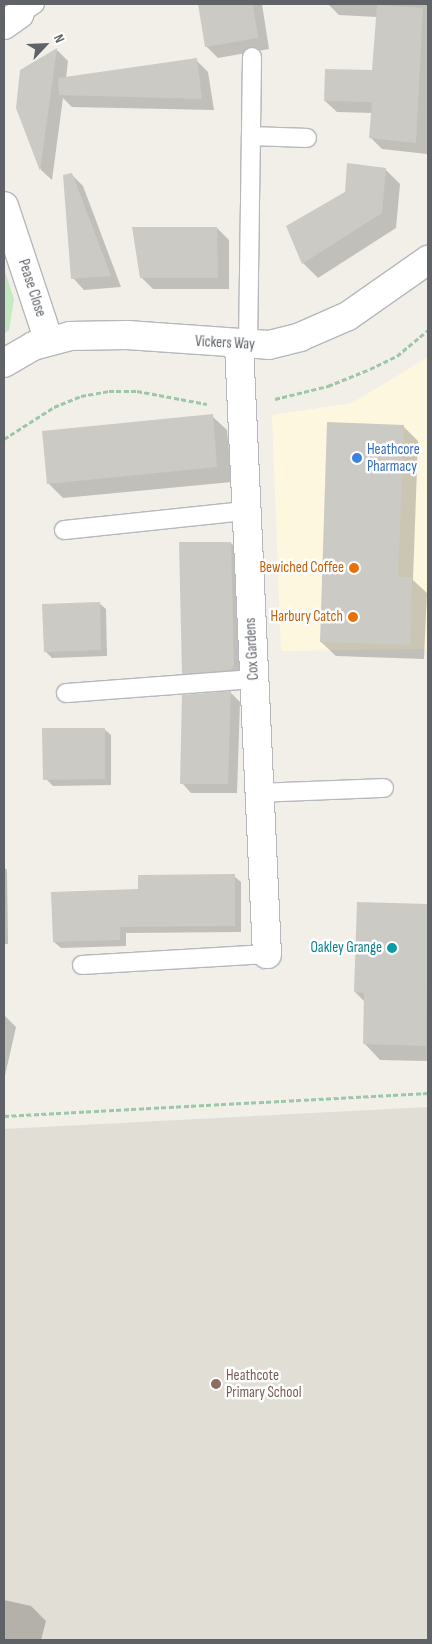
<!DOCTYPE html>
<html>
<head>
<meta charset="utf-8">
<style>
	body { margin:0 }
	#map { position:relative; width:432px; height:1644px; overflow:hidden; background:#f1efe8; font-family:"Sofia Sans Condensed",sans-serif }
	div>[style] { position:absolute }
	.commercial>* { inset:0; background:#fef7e0 }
	.education>* { inset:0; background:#e1ded6 }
	.green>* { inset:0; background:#c5e8c5 }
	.shadow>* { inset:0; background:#0003 }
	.building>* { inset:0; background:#cccac5 }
	.path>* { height:3px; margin-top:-1.5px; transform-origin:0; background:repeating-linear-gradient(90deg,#9cc7a9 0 5px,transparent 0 7.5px) }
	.roads { filter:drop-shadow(1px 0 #b5b8bc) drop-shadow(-1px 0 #b5b8bc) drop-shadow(0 1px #b5b8bc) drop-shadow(0 -1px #b5b8bc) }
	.lane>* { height:18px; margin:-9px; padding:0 9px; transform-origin:9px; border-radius:9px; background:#fff }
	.street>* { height:28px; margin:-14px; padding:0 14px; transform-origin:14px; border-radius:14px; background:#fff }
	.dots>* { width:14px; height:14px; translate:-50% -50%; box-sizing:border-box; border:2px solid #fff; border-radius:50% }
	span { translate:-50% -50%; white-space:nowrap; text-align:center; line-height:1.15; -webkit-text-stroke:5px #fff; paint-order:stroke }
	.street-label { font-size:15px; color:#5f6368 }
	.shop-label { font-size:15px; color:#366cbe }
	.left { translate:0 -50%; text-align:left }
	.food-label { font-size:15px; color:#c56008 }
	.right { translate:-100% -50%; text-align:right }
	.culture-label { font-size:15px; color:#0d838f }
	.education-label { font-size:15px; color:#785e54 }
	.frame { position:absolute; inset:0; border:5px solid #5f6368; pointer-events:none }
	.north { position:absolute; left:20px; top:20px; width:50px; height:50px; -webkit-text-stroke:4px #fff; paint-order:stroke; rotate:65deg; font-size:14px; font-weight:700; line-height:20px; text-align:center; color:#5f6368 }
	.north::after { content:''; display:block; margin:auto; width:18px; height:22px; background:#5f6368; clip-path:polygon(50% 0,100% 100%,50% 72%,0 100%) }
</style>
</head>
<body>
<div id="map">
	<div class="commercial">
		<div style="clip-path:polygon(428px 357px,428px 649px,281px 651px,272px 415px,352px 403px)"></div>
	</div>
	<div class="education">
		<div style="clip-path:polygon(428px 1107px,428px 1640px,4px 1640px,4px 1129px)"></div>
	</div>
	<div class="green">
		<div style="clip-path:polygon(4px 268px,14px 299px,9px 330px,4px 334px)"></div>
	</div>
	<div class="shadow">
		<div style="clip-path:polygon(4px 4px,17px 4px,4px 22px)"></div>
		<div style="clip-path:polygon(199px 4px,262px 4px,269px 49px,218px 58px,206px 46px)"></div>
		<div style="clip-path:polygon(328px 4px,428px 4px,427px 154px,382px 149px,371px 138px,373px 113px,337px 112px,325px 101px,373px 72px,377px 17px,339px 15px)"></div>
		<div style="clip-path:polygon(57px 50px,68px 61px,66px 78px,196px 60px,208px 72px,214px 110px,72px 107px,63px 98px,52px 180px,41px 170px,17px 108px)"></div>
		<div style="clip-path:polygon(385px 169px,400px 184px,396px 228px,318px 278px,303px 263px)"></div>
		<div style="clip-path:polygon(71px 174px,83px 186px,121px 287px,84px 290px,73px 278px)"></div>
		<div style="clip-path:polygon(217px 228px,229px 240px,229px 289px,153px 289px,141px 277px)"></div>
		<div style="clip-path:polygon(212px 416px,227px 430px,232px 482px,63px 498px,48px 483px)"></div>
		<div style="clip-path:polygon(403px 426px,418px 441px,413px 580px,427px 593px,424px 659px,336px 656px,321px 642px)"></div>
		<div style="clip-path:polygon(231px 543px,237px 549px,240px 673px,189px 680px,183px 673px)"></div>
		<div style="clip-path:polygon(99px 603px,106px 609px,107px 656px,52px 658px,45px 651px)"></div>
		<div style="clip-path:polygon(231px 693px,240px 702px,237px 793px,191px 793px,182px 783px)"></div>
		<div style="clip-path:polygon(104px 729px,111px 735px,111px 785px,53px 786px,46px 779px)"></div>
		<div style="clip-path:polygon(4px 867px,7px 870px,8px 944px,4px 944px)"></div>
		<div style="clip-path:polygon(234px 876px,241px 882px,241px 932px,126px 933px,126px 946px,61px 948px,54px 942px,140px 890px)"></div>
		<div style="clip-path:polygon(359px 903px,428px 905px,428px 1061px,380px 1060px,364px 1043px,365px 1002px,355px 992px)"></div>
		<div style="clip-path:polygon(4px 1015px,16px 1027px,4px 1080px)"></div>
		<div style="clip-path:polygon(4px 1600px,31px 1606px,46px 1621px,41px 1640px,4px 1640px)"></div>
	</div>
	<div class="building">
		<div style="clip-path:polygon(198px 4px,253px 4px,258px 38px,205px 47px)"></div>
		<div style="clip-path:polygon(377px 5px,423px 8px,416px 143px,369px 138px,372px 102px,324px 101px,325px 69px,372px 70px)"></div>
		<div style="clip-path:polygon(57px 48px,40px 171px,16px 108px,20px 70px)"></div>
		<div style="clip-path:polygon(197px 58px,202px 99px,59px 95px,58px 78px)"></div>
		<div style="clip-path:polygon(347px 163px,386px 168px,382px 213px,302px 264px,286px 226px,345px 192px)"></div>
		<div style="clip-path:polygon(72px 173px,111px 276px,71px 279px,63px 175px)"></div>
		<div style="clip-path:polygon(132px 227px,217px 227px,218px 278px,140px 278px)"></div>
		<div style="clip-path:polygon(213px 414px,217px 467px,47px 484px,42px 431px)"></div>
		<div style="clip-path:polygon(327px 422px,404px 425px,398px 577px,412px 577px,410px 645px,320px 642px)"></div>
		<div style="clip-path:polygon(179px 542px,231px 542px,234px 666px,231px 670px,182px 674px)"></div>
		<div style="clip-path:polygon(100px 602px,101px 650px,44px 652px,42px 604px)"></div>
		<div style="clip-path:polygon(231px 691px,228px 784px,180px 784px,182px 695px)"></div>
		<div style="clip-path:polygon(42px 728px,105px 728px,105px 779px,43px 780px)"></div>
		<div style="clip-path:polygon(235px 874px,235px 926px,120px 927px,120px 940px,53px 942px,51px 892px,138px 889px,138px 875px)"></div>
		<div style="clip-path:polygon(357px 902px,428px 904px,426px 1046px,363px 1044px,364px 993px,354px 992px)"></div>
	</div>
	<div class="path">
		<div style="left:275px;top:399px;width:55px;rotate:-13.8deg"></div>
		<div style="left:328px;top:386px;width:45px;rotate:-22deg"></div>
		<div style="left:370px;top:369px;width:30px;rotate:-26deg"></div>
		<div style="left:397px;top:356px;width:40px;rotate:-40deg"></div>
		<div style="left:4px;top:439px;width:59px;rotate:-32.6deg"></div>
		<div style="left:54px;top:407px;width:29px;rotate:-22deg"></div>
		<div style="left:81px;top:396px;width:28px;rotate:-10deg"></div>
		<div style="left:109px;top:391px;width:28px"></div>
		<div style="left:137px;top:391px;width:71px;rotate:10.5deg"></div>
		<div style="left:4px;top:1116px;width:425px;rotate:-3.1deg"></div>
	</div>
	<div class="roads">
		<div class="lane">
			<div style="left:20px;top:14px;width:18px;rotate:-34deg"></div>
			<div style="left:251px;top:136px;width:56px;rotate:2deg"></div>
			<div style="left:248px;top:345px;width:288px;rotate:-89.2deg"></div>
			<div style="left:64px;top:530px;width:182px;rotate:-6deg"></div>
			<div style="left:66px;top:693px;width:189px;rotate:-4.3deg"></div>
			<div style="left:259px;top:793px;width:125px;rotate:-2.3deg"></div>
			<div style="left:82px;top:965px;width:185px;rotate:-3.4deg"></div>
		</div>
		<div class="street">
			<div style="left:4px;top:25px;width:19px;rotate:-35deg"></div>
			<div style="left:4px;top:206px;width:142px;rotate:71.6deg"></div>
			<div style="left:239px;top:345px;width:610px;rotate:87.37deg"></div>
			<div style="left:4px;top:363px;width:34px;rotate:-30deg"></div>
			<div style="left:33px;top:346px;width:38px;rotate:-15deg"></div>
			<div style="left:70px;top:336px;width:57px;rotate:-1deg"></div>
			<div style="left:127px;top:335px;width:142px;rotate:4deg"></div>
			<div style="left:269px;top:345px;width:32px;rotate:-14deg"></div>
			<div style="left:300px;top:337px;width:52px;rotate:-23.6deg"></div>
			<div style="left:348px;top:316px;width:98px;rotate:-35deg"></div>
		</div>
	</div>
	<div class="dots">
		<div style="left:357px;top:458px;background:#3f7fe0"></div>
		<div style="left:354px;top:568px;background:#e8710a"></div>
		<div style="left:353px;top:617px;background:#e8710a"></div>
		<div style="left:392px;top:948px;background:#0f9aa8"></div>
		<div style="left:216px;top:1384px;background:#8d6e63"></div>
	</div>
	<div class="street-label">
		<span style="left:32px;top:288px;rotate:72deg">Pease Close</span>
		<span style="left:225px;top:343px;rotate:3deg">Vickers Way</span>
		<span style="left:252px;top:649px;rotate:-93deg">Cox Gardens</span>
	</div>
	<div class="shop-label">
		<span class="left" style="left:367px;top:458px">Heathcore<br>Pharmacy</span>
	</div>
	<div class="food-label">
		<span class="right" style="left:344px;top:568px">Bewiched Coffee</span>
		<span class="right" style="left:343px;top:617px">Harbury Catch</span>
	</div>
	<div class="culture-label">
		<span class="right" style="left:382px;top:948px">Oakley Grange</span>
	</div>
	<div class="education-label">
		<span class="left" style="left:226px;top:1384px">Heathcote<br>Primary School</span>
	</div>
	<div class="frame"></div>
	<div class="north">N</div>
</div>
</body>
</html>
